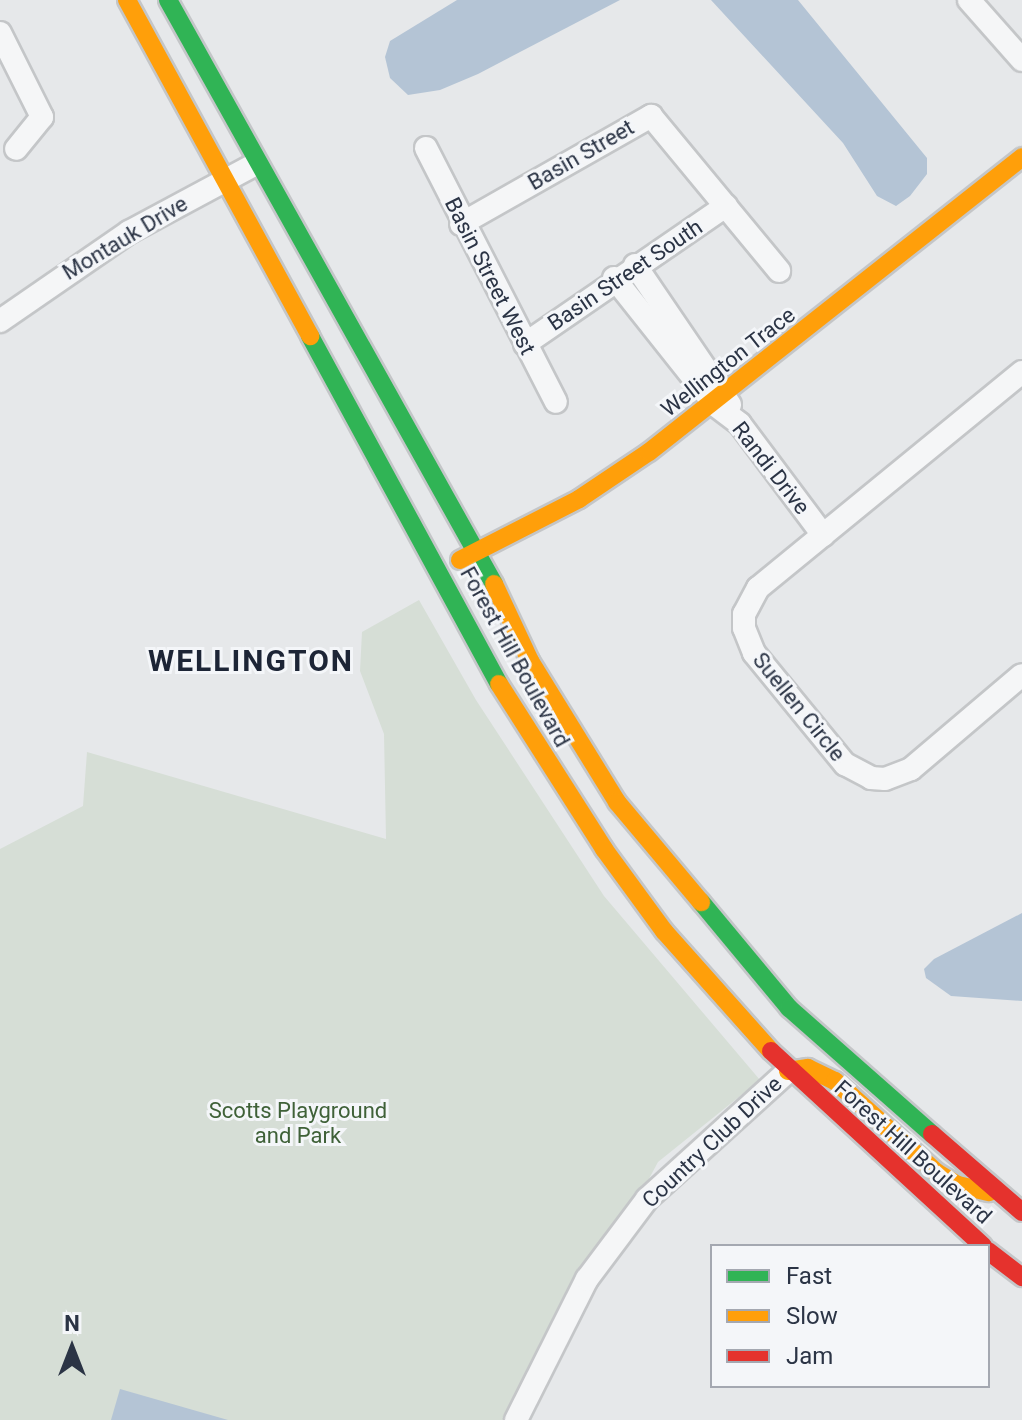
<!DOCTYPE html>
<html>
<head>
<meta charset="utf-8">
<style>
	body { margin:0 }
	#map { position:relative; width:1022px; height:1420px; overflow:hidden; background:#e6e8ea; font-family:Roboto,sans-serif }
	div>[style] { position:absolute }
	.green>* { inset:0; background:#d6ded6 }
	.water>* { inset:0; background:#b4c4d5 }
	.roads { filter:drop-shadow(2px 0 #c4c6c8) drop-shadow(-2px 0 #c4c6c8) drop-shadow(0 2px #c4c6c8) drop-shadow(0 -2px #c4c6c8) }
	.street>* { height:22px; margin:-11px; padding:0 11px; transform-origin:11px; border-radius:11px; background:#f5f6f7 }
	.fast>* { height:18px; margin:-9px; padding:0 9px; transform-origin:9px; border-radius:9px; background:#30b455 }
	.slow>* { height:18px; margin:-9px; padding:0 9px; transform-origin:9px; border-radius:9px; background:#ff9f0a }
	.jam>* { height:18px; margin:-9px; padding:0 9px; transform-origin:9px; border-radius:9px; background:#e5322d }
	span { translate:-50% -50%; white-space:nowrap; text-align:center; line-height:1.15; -webkit-text-stroke:6px #f4f6f9; paint-order:stroke }
	.street-label { font-size:22px; color:#2b3445 }
	.park-label { font-size:22px; color:#3f6138 }
	.district-label { font-size:30px; color:#1d2536; font-weight:700; letter-spacing:2px }
	.legend { position:absolute; left:710px; top:1244px; width:280px; height:144px; box-sizing:border-box; background:#f4f6f9; border:2px solid #a4a8b1; margin:0; padding:10px 14px; list-style:none; font-size:24px; color:#2b3445 }
	.legend li { display:flex; align-items:center; gap:16px; height:40px }
	.legend b { width:40px; border:2px solid #a4a8b1 }
	.north { position:absolute; left:32px; top:1308px; width:80px; height:80px; -webkit-text-stroke:6px #f4f6f9; paint-order:stroke; rotate:0deg; font-size:22px; font-weight:700; line-height:32px; text-align:center; color:#2b3445 }
	.north::after { content:''; display:block; margin:auto; width:28px; height:36px; background:#2b3445; clip-path:polygon(50% 0,100% 100%,50% 72%,0 100%) }
</style>
</head>
<body>
<div id="map">
	<div class="green">
		<div style="clip-path:polygon(419px 600px,476px 700px,604px 896px,760px 1080px,658px 1162px,519px 1420px,0 1420px,0 849px,83px 806px,87px 752px,386px 839px,384px 734px,360px 671px,362px 632px)"></div>
	</div>
	<div class="water">
		<div style="clip-path:polygon(457px 0,620px 0,478px 74px,440px 90px,408px 95px,390px 78px,385px 57px,390px 41px)"></div>
		<div style="clip-path:polygon(711px 0,798px 0,927px 158px,927px 174px,910px 196px,896px 206px,877px 196px,843px 143px)"></div>
		<div style="clip-path:polygon(1022px 913px,1022px 1001px,951px 996px,926px 978px,924px 969px,934px 959px)"></div>
		<div style="clip-path:polygon(120px 1389px,228px 1420px,111px 1420px)"></div>
	</div>
	<div class="roads">
		<div class="street">
			<div style="left:969px;top:0;width:80px;rotate:48.5deg"></div>
			<div style="left:0;top:33px;width:94px;rotate:63.4deg"></div>
			<div style="left:42px;top:117px;width:41px;rotate:129.1deg"></div>
			<div style="left:426px;top:148px;width:285px;rotate:62.9deg"></div>
			<div style="left:461px;top:224px;width:219px;rotate:-29.6deg"></div>
			<div style="left:651px;top:116px;width:201px;rotate:50.4deg"></div>
			<div style="left:635px;top:265px;width:169px;rotate:55.8deg"></div>
			<div style="left:614px;top:278px;width:162px;rotate:51.5deg"></div>
			<div style="left:715px;top:405px;width:31px;rotate:37deg"></div>
			<div style="left:740px;top:424px;width:139px;rotate:53.2deg"></div>
			<div style="left:0;top:321px;width:157px;rotate:-34.6deg"></div>
			<div style="left:129px;top:232px;width:144px;rotate:-28.2deg"></div>
			<div style="left:525px;top:344px;width:244px;rotate:-34.5deg"></div>
			<div style="left:1022px;top:372px;width:341px;rotate:140.7deg"></div>
			<div style="left:758px;top:588px;width:30px;rotate:118deg"></div>
			<div style="left:744px;top:614px;width:14px;rotate:90deg"></div>
			<div style="left:744px;top:628px;width:27px;rotate:68deg"></div>
			<div style="left:754px;top:653px;width:144px;rotate:50.7deg"></div>
			<div style="left:845px;top:764px;width:30px;rotate:28deg"></div>
			<div style="left:871px;top:778px;width:14px;rotate:4deg"></div>
			<div style="left:885px;top:779px;width:28px;rotate:-21deg"></div>
			<div style="left:911px;top:769px;width:145px;rotate:-40.3deg"></div>
			<div style="left:516px;top:1420px;width:158px;rotate:-63.3deg"></div>
			<div style="left:587px;top:1279px;width:100px;rotate:-53.1deg"></div>
			<div style="left:647px;top:1199px;width:190px;rotate:-42.2deg"></div>
		</div>
		<div class="fast">
			<div style="left:168px;top:0;width:669px;rotate:60.83deg"></div>
			<div style="left:310px;top:336px;width:396px;rotate:61.5deg"></div>
			<div style="left:701px;top:902px;width:138px;rotate:50.3deg"></div>
			<div style="left:789px;top:1008px;width:191px;rotate:41.4deg"></div>
		</div>
		<div class="slow">
			<div style="left:127px;top:0;width:383px;rotate:61.4deg"></div>
			<div style="left:460px;top:560px;width:134px;rotate:-27.1deg"></div>
			<div style="left:579px;top:499px;width:84px;rotate:-33.9deg"></div>
			<div style="left:649px;top:452px;width:476px;rotate:-38.3deg"></div>
			<div style="left:494px;top:584px;width:85px;rotate:64.9deg"></div>
			<div style="left:530px;top:661px;width:166px;rotate:58.3deg"></div>
			<div style="left:617px;top:802px;width:131px;rotate:50deg"></div>
			<div style="left:499px;top:684px;width:196px;rotate:57.5deg"></div>
			<div style="left:604px;top:849px;width:102px;rotate:53.8deg"></div>
			<div style="left:664px;top:931px;width:161px;rotate:48.3deg"></div>
			<div style="left:788px;top:1071px;width:20px;rotate:-9deg"></div>
			<div style="left:808px;top:1068px;width:30px;rotate:26deg"></div>
			<div style="left:835px;top:1081px;width:136px;rotate:42deg"></div>
			<div style="left:936px;top:1172px;width:26px;rotate:31deg"></div>
			<div style="left:958px;top:1185px;width:32px;rotate:13deg"></div>
		</div>
		<div class="jam">
			<div style="left:771px;top:1051px;width:288px;rotate:42.6deg"></div>
			<div style="left:932px;top:1134px;width:119px;rotate:40.9deg"></div>
			<div style="left:988px;top:1251px;width:43px;rotate:37.4deg"></div>
		</div>
	</div>
	<div class="street-label">
		<span style="left:581px;top:155px;rotate:-30deg">Basin Street</span>
		<span style="left:125px;top:238px;rotate:-31deg">Montauk Drive</span>
		<span style="left:625px;top:275px;rotate:-34deg">Basin Street South</span>
		<span style="left:490px;top:276px;rotate:63deg">Basin Street West</span>
		<span style="left:728px;top:362px;rotate:-38deg">Wellington Trace</span>
		<span style="left:771px;top:468px;rotate:52deg">Randi Drive</span>
		<span style="left:515px;top:657px;rotate:61deg">Forest Hill Boulevard</span>
		<span style="left:799px;top:707px;rotate:51deg">Suellen Circle</span>
		<span style="left:712px;top:1142px;rotate:-43deg">Country Club Drive</span>
		<span style="left:913px;top:1152px;rotate:42deg">Forest Hill Boulevard</span>
	</div>
	<div class="park-label">
		<span style="left:298px;top:1123px">Scotts Playground<br>and Park</span>
	</div>
	<div class="district-label">
		<span style="left:251px;top:661px">WELLINGTON</span>
	</div>
	<ul class="legend">
	<li><b style="height:10px;background:#30b455"></b>Fast</li>
	<li><b style="height:10px;background:#ff9f0a"></b>Slow</li>
	<li><b style="height:10px;background:#e5322d"></b>Jam</li>
	</ul>
	<div class="north">N</div>
</div>
</body>
</html>
